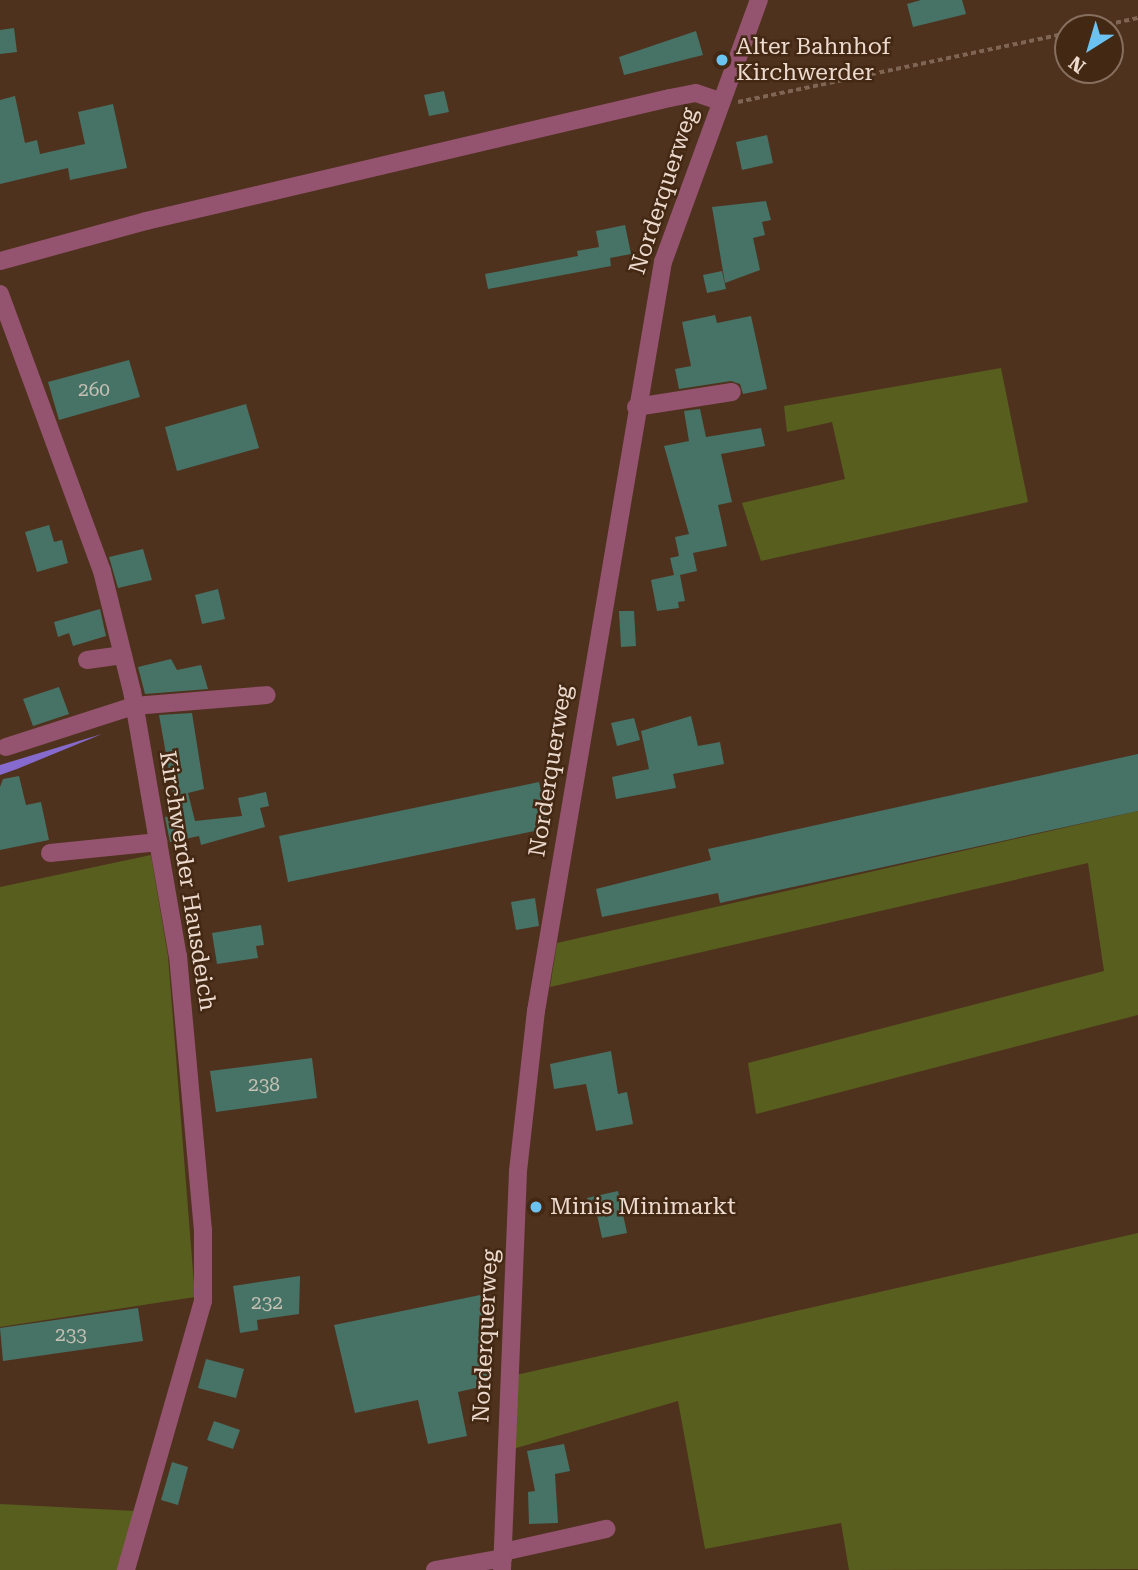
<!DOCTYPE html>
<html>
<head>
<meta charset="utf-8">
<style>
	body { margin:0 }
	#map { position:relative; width:1138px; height:1570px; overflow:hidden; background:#4e321e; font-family:"Roboto Serif",serif }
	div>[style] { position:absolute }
	.green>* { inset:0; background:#585e1e }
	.water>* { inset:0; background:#866acd }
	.building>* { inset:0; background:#477266 }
	.path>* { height:3.5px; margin-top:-1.75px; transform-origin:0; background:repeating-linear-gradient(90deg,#7f6554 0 5px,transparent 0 8.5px) }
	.minor>* { height:18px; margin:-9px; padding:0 9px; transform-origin:9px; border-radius:9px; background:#94536e }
	.dots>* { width:19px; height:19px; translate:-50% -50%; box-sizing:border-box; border:4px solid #432814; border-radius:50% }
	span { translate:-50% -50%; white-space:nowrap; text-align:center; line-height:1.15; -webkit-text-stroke:5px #432814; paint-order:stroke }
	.number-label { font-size:19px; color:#c4c0b4 }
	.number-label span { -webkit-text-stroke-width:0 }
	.poi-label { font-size:23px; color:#eddace }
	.left { translate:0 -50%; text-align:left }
	.street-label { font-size:23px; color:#eddace }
	.north { position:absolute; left:1054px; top:14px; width:70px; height:70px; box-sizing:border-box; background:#432814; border:2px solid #876f5e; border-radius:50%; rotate:217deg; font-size:19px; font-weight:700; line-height:28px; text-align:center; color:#eddace }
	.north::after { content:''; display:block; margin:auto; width:24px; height:32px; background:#6cc3f2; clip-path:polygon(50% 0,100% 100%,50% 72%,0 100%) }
</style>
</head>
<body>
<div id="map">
	<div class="green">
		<div style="clip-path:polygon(1001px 368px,1028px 502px,761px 561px,742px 503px,845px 479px,832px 422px,787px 432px,784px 406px)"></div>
		<div style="clip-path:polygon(1138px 811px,1138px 1015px,756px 1114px,748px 1063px,1104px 971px,1088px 863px,550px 987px,557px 943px)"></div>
		<div style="clip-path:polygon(151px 855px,168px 956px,195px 1297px,0 1327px,0 887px)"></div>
		<div style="clip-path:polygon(1138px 1233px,1138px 1569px,849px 1570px,841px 1523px,705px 1549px,678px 1401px,513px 1449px,516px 1375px)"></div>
		<div style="clip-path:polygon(0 1504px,136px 1511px,118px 1570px,0 1570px)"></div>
	</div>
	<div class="water">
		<div style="clip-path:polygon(102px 734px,17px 769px,0 775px,0 765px)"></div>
	</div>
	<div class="building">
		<div style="clip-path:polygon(921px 0,962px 0,966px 14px,913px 27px,907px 4px)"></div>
		<div style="clip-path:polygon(14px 28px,17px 52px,0 54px,0 30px)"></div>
		<div style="clip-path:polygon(696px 31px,703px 55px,624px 75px,619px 57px)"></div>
		<div style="clip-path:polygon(444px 91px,449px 112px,429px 116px,424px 95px)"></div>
		<div style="clip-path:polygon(15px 96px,25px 143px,37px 140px,40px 154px,85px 144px,78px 112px,113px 104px,127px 168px,70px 180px,68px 168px,0 184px,0 100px)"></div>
		<div style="clip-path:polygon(767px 135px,773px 163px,742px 170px,736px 142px)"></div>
		<div style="clip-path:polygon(766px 201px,771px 220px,762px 222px,765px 235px,753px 238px,760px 270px,725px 283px,712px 207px)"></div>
		<div style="clip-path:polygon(625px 225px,631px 254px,610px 258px,611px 266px,488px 289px,485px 274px,578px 256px,577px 251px,599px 247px,596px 231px)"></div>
		<div style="clip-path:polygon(722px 271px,726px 289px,707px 293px,703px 275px)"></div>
		<div style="clip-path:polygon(715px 315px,717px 323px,751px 316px,767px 389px,743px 394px,740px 384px,731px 381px,679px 389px,675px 369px,691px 366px,682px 322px)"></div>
		<div style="clip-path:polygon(129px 360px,140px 397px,59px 420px,48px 382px)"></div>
		<div style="clip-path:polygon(246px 404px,259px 448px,177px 471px,165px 427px)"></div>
		<div style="clip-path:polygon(700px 409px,706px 437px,761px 428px,765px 446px,721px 454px,732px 502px,718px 505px,727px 546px,693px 553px,697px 571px,680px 575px,685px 601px,678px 602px,679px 608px,657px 611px,651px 580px,674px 575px,670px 558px,679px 556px,675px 537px,689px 534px,664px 446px,689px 441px,684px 411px)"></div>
		<div style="clip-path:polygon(49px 525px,54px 542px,62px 540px,68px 563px,37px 572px,25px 532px)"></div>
		<div style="clip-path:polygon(143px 549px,152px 580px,118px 588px,109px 557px)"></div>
		<div style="clip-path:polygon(218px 589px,225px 619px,202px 624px,195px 595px)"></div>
		<div style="clip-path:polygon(100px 609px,106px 636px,73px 646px,69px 633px,58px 637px,54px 622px)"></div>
		<div style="clip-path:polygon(619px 611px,634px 611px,636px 646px,621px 647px)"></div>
		<div style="clip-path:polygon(171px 659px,177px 670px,201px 665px,208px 689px,145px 694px,138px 667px)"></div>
		<div style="clip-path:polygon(59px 687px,69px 714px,33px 726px,23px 699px)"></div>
		<div style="clip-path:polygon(192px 713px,204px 789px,188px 793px,195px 821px,242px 816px,238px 798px,266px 792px,269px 806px,260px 808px,265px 827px,201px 845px,199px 836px,170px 842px,165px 817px,177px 815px,159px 715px)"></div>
		<div style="clip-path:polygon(691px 716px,698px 746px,720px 742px,724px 764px,673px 774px,676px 788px,616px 799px,612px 777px,649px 769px,641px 731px)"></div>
		<div style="clip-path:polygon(634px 718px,640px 740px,617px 746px,611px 723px)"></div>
		<div style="clip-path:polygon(1138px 754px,1138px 811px,720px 903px,718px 893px,602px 917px,596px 889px,711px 860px,708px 849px)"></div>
		<div style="clip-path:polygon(19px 776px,26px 805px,41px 802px,49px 840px,0 850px,0 787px,3px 779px)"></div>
		<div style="clip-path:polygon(539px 782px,549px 828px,288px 882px,279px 836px)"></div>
		<div style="clip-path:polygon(535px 898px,539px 926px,516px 930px,511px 902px)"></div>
		<div style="clip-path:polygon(261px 925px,264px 945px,256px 946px,258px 958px,217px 964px,212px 933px)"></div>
		<div style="clip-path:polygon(611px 1051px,618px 1094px,627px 1092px,633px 1124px,596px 1131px,586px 1084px,554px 1089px,550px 1064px)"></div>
		<div style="clip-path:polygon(312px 1058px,317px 1098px,216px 1112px,210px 1071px)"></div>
		<div style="clip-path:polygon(618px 1191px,627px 1233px,602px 1238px,596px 1210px,590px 1211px,587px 1198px)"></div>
		<div style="clip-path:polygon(300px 1276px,299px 1314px,257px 1320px,258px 1330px,240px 1333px,233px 1286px)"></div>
		<div style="clip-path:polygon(485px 1294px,493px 1334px,479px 1337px,489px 1385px,458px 1392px,467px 1436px,428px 1444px,418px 1400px,355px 1413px,334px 1325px)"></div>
		<div style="clip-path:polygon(138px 1308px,143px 1341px,3px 1361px,0 1328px)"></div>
		<div style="clip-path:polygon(206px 1359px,244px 1369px,236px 1398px,198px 1388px)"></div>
		<div style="clip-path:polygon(214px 1421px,240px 1430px,233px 1449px,207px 1440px)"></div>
		<div style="clip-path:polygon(564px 1444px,570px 1471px,555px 1474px,558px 1523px,529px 1524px,528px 1492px,535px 1491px,527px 1451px)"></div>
		<div style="clip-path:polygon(172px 1462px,188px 1467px,178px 1505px,161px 1500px)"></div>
	</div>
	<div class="path">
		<div style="left:1091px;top:28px;width:48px;rotate:-12deg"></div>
		<div style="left:738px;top:102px;width:337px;rotate:-11.8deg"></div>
	</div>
	<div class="minor">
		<div style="left:0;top:261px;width:151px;rotate:-15.3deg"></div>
		<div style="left:146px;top:221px;width:538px;rotate:-13.21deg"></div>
		<div style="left:670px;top:98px;width:26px;rotate:-11deg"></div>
		<div style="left:696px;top:93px;width:24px;rotate:19deg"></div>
		<div style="left:0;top:294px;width:295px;rotate:69.8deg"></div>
		<div style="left:102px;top:571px;width:124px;rotate:76deg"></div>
		<div style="left:132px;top:691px;width:269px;rotate:80.2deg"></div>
		<div style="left:178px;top:956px;width:275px;rotate:84.8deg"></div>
		<div style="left:203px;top:1230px;width:71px;rotate:90deg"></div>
		<div style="left:203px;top:1301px;width:280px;rotate:106deg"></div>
		<div style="left:636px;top:407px;width:97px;rotate:-8.9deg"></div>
		<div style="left:87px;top:660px;width:36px;rotate:-8deg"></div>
		<div style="left:6px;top:747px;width:134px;rotate:-17.8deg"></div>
		<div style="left:134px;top:706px;width:133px;rotate:-4.7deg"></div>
		<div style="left:50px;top:853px;width:109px;rotate:-5.8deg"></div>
		<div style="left:503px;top:1552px;width:106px;rotate:-12.6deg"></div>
		<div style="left:435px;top:1570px;width:69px;rotate:-10deg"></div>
		<div style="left:502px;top:1570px;width:399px;rotate:-87.7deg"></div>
		<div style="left:518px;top:1171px;width:161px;rotate:-83.6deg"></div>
		<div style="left:536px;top:1011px;width:760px;rotate:-80.38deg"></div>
		<div style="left:663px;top:262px;width:279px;rotate:-69.9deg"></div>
	</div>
	<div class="dots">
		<div style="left:722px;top:60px;background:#6cc3f2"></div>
		<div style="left:536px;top:1207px;background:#6cc3f2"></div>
	</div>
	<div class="number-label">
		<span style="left:94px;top:390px">260</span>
		<span style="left:264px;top:1085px">238</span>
		<span style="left:267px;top:1303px">232</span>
		<span style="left:71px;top:1335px">233</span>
	</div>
	<div class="poi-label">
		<span class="left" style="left:736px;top:60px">Alter Bahnhof<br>Kirchwerder</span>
		<span class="left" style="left:550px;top:1207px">Minis Minimarkt</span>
	</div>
	<div class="street-label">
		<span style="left:664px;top:191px;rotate:-72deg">Norderquerweg</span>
		<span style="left:551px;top:771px;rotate:-81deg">Norderquerweg</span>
		<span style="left:187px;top:881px;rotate:81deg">Kirchwerder Hausdeich</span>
		<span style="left:486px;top:1336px;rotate:-87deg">Norderquerweg</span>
	</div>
	<div class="north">N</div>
</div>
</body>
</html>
